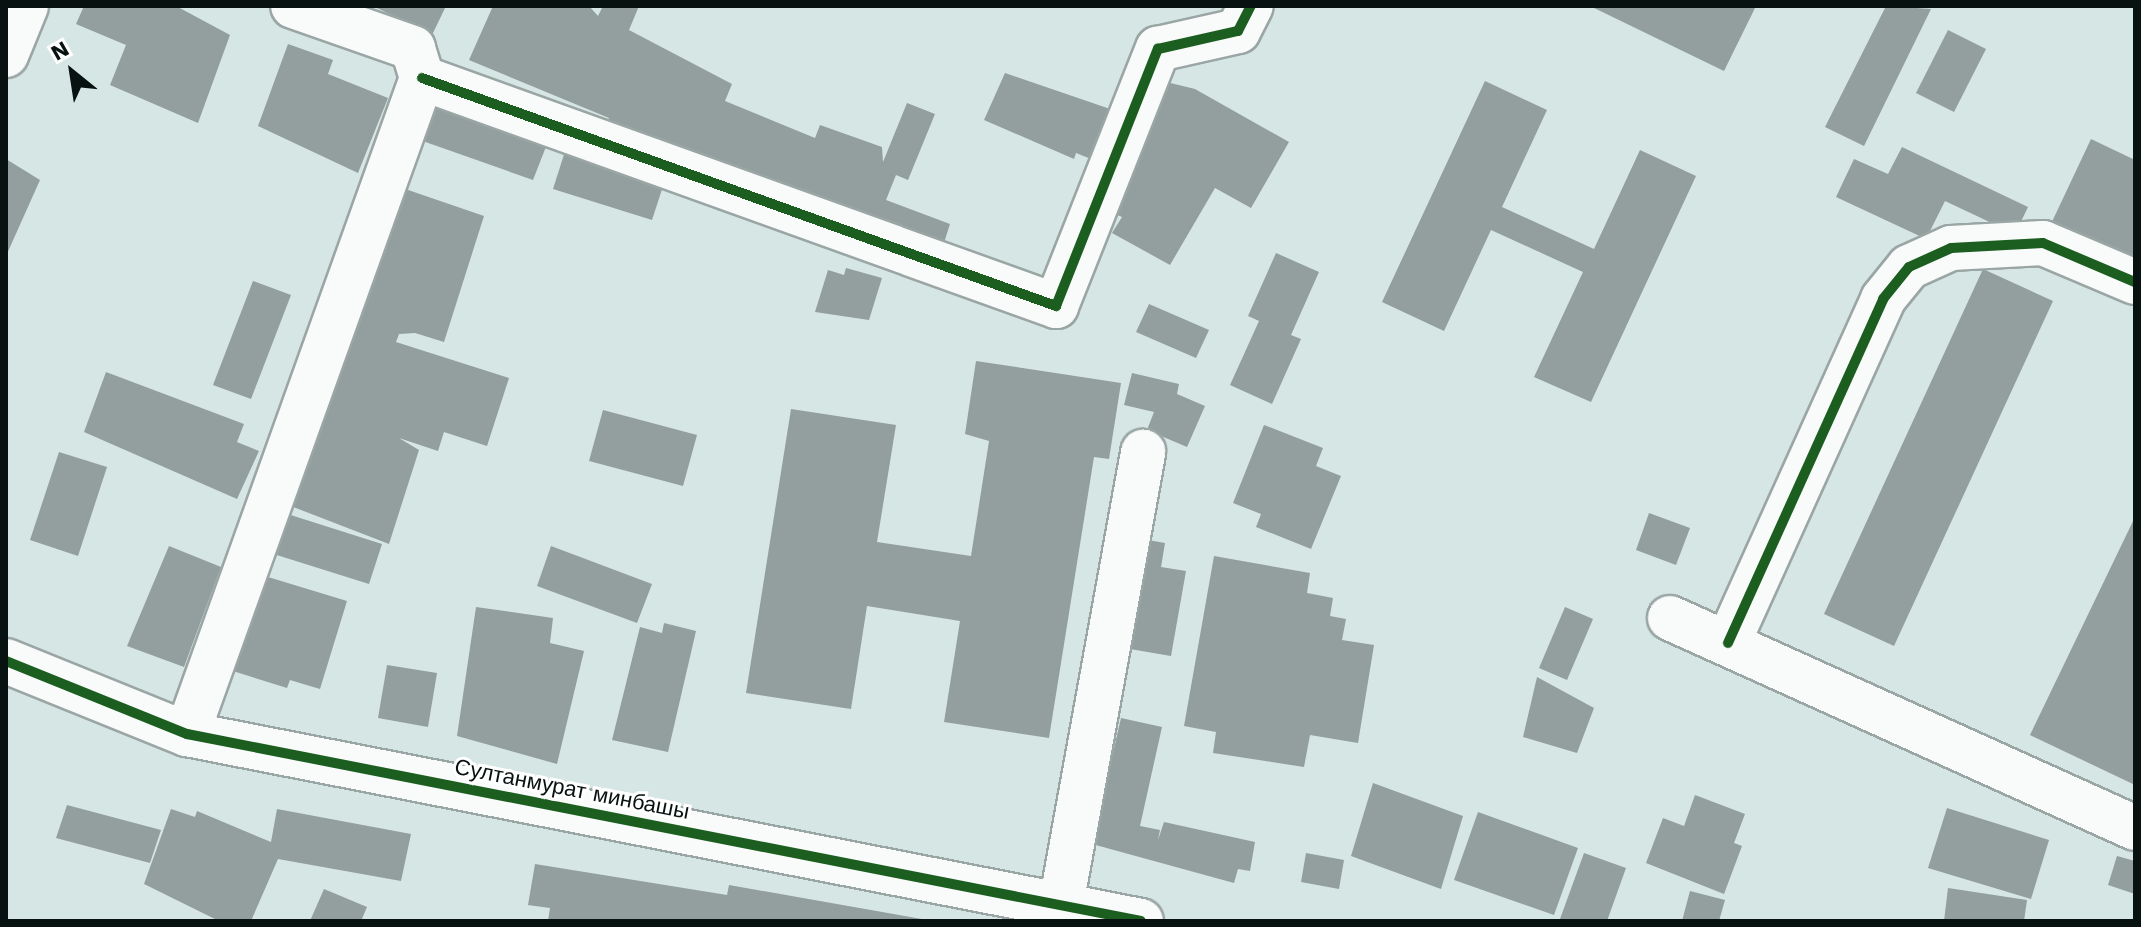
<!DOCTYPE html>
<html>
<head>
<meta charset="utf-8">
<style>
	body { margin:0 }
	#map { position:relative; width:2141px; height:927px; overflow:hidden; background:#d6e6e4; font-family:"Work Sans",sans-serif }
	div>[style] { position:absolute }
	.building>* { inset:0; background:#939e9e }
	.roads { filter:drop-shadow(2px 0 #9aa6a4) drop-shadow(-2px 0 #9aa6a4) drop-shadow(0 2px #9aa6a4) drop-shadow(0 -2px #9aa6a4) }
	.minor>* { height:44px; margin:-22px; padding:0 22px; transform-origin:22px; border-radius:22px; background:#f9fbfb }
	.cycleway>* { height:10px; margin:-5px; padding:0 5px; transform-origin:5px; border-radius:5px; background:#1b5e20 }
	span { translate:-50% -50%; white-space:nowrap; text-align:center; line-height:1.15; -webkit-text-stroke:6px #fff; paint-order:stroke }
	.street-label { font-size:22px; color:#081211 }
	.frame { position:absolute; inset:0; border:8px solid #081211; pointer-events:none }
	.north { position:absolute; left:32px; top:32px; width:80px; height:80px; -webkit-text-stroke:6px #fff; paint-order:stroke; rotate:330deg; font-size:22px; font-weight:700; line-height:32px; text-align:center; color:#081211 }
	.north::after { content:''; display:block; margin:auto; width:28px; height:36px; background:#081211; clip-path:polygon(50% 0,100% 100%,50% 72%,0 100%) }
</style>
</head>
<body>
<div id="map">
	<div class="building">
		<div style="clip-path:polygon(84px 6px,176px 6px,230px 35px,198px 123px,110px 85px,126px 45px,76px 24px)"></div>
		<div style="clip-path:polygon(373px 6px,446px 6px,432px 35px)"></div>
		<div style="clip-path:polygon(493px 6px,589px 6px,598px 16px,603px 6px,639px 6px,629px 30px,732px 84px,725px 101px,815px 138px,820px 125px,882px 147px,883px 162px,907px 103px,935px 114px,908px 180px,896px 175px,886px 200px,950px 224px,942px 249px,606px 126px,609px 118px,469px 60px)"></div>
		<div style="clip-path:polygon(1590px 6px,1756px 6px,1724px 71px)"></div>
		<div style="clip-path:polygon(1886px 6px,1931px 9px,1864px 146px,1825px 127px)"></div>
		<div style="clip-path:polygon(1948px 30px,1986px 49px,1954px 112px,1916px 93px)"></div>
		<div style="clip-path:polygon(288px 44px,333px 60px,328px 74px,388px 98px,358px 173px,258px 126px)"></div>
		<div style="clip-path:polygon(1005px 73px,1116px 111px,1096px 161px,1076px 153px,1074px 159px,984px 120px)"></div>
		<div style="clip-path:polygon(1162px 81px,1195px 89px,1289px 142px,1251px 208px,1215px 188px,1170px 265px,1112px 233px,1122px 217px,1106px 210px)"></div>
		<div style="clip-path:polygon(1485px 81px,1547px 110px,1502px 207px,1594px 249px,1640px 150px,1696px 176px,1591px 402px,1534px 377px,1583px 272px,1491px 230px,1444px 331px,1382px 302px)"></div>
		<div style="clip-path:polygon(413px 88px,549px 139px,533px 180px,417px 139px)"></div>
		<div style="clip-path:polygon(2091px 139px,2135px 160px,2135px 266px,2050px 226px)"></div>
		<div style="clip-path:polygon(567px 145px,666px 177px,652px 220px,553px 189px)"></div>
		<div style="clip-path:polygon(1902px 147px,2028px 207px,2015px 234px,1945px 201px,1926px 239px,1836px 197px,1854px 159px,1888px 174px)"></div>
		<div style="clip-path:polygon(6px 159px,40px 180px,6px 256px)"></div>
		<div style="clip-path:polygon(376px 179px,484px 216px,444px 342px,415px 333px,399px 334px,396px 342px,509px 378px,487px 446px,444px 432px,438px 451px,399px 438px,419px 450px,389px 544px,283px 503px)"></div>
		<div style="clip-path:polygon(1276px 253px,1319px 272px,1291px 335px,1301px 339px,1272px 404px,1230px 385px,1259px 321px,1248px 316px)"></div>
		<div style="clip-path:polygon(846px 268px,882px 278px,869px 320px,815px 312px,828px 270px,844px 275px)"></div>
		<div style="clip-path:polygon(1983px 269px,2053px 301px,1894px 646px,1824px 614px)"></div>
		<div style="clip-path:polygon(253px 281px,291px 295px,251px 399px,213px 385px)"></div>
		<div style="clip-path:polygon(1149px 304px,1209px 330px,1196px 358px,1136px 332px)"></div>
		<div style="clip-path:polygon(976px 361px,1121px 383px,1109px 459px,1094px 457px,1049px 738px,944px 722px,960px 621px,867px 606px,851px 709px,746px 693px,791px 409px,896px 425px,877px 542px,971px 556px,989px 441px,965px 434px)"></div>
		<div style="clip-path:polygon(106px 372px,244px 424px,237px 442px,259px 451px,237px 499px,84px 432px)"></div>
		<div style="clip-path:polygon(1132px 373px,1179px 384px,1177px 394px,1205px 406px,1187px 447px,1147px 430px,1154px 412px,1124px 405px)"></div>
		<div style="clip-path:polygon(603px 410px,697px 435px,683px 486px,589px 461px)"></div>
		<div style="clip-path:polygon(1264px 425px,1323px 448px,1316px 466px,1341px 476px,1311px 549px,1256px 527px,1261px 514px,1233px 503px)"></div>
		<div style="clip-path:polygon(59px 452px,107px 467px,78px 556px,30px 540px)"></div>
		<div style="clip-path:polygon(278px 511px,382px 544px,369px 584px,264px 551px)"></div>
		<div style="clip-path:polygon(1649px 513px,1690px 528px,1676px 565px,1636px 550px)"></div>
		<div style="clip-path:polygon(2135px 517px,2135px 785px,2030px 735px)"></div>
		<div style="clip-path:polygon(1119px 535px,1165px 543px,1161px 567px,1186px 571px,1171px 656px,1130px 649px,1134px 626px,1104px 621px)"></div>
		<div style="clip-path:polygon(169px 546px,221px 567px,184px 667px,127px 646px)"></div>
		<div style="clip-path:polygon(551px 546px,652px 584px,637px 623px,537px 586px)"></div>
		<div style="clip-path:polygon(1214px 556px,1310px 573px,1307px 593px,1333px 598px,1330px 616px,1346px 619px,1342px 640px,1374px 645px,1358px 743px,1310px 735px,1304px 767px,1213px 753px,1216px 732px,1184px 726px)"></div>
		<div style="clip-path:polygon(268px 577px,347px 601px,320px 689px,290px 680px,287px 688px,220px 667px,249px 579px,266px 584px)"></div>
		<div style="clip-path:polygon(476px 607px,553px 618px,550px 643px,584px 651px,557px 764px,457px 736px)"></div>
		<div style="clip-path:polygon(1565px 607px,1593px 619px,1567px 680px,1539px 668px)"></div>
		<div style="clip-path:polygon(664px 623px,696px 631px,668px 752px,612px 740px,640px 627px,662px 633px)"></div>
		<div style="clip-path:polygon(387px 665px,437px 673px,428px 727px,378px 718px)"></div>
		<div style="clip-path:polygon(1537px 677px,1594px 708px,1577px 753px,1523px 737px)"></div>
		<div style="clip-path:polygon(1121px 718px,1162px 727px,1140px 826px,1160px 830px,1158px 840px,1164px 822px,1255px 842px,1250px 871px,1238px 869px,1234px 883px,1092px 844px)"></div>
		<div style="clip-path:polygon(1373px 783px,1463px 816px,1441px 889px,1351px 856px)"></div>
		<div style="clip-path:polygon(1695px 795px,1745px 814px,1734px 843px,1742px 846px,1724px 894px,1646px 863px,1663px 818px,1684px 826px)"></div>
		<div style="clip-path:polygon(67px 805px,161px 830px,150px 863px,56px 838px)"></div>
		<div style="clip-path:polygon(1947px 808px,2049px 840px,2031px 899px,1928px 868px)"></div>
		<div style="clip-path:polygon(171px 809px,195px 817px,197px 811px,271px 842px,277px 809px,411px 834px,401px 881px,278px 859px,251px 921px,219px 921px,144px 884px)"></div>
		<div style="clip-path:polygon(1478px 812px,1578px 848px,1554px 915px,1454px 880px)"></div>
		<div style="clip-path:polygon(1306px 853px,1344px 860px,1339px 889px,1301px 882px)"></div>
		<div style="clip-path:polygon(1584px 853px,1626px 868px,1607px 921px,1560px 919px)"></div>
		<div style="clip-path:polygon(2117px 856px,2135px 861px,2135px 894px,2108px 885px)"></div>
		<div style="clip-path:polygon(535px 864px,727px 895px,729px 885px,933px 921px,548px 921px,550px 908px,528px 905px)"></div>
		<div style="clip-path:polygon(1948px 888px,2027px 900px,2024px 921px,1944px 921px)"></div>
		<div style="clip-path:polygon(324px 889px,367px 907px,361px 921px,310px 921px)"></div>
		<div style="clip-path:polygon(1690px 891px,1725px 900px,1719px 921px,1682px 921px)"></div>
	</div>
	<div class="roads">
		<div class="minor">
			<div style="left:6px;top:55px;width:53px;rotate:-67.8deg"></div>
			<div style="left:422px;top:78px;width:674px;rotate:19.78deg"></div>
			<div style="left:1056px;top:306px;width:277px;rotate:-68.4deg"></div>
			<div style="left:1158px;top:49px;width:82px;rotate:-12.7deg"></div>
			<div style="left:1238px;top:31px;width:28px;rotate:-63deg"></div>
			<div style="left:1670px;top:618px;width:510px;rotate:24.3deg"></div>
			<div style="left:1728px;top:643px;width:377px;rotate:-65.7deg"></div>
			<div style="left:1883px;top:299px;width:41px;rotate:-50.9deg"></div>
			<div style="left:1909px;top:267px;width:46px;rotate:-24.3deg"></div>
			<div style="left:1951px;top:248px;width:92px;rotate:-3.1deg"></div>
			<div style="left:2043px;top:243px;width:100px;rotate:23deg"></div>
			<div style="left:6px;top:661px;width:195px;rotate:22deg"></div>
			<div style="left:187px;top:734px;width:972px;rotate:11.09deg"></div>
			<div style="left:187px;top:734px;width:697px;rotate:-70.29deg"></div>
			<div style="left:422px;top:78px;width:31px;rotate:-107deg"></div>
			<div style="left:413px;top:48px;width:127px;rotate:-160.7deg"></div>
			<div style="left:1058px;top:921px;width:477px;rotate:-79.7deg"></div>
		</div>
	</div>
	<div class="cycleway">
		<div style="left:422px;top:78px;width:674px;rotate:19.78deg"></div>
		<div style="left:1056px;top:306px;width:277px;rotate:-68.4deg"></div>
		<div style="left:1158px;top:49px;width:82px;rotate:-12.7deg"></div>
		<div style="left:1238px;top:31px;width:28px;rotate:-63deg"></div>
		<div style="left:1728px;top:643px;width:377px;rotate:-65.7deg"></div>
		<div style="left:1883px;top:299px;width:41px;rotate:-50.9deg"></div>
		<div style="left:1909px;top:267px;width:46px;rotate:-24.3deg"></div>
		<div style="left:1951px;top:248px;width:92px;rotate:-3.1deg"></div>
		<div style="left:2043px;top:243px;width:100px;rotate:23deg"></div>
		<div style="left:6px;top:661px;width:195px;rotate:22deg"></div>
		<div style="left:187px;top:734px;width:972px;rotate:11.09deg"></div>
	</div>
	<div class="street-label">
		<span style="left:572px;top:789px;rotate:11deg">Султанмурат минбашы</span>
	</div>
	<div class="frame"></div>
	<div class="north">N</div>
</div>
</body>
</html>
